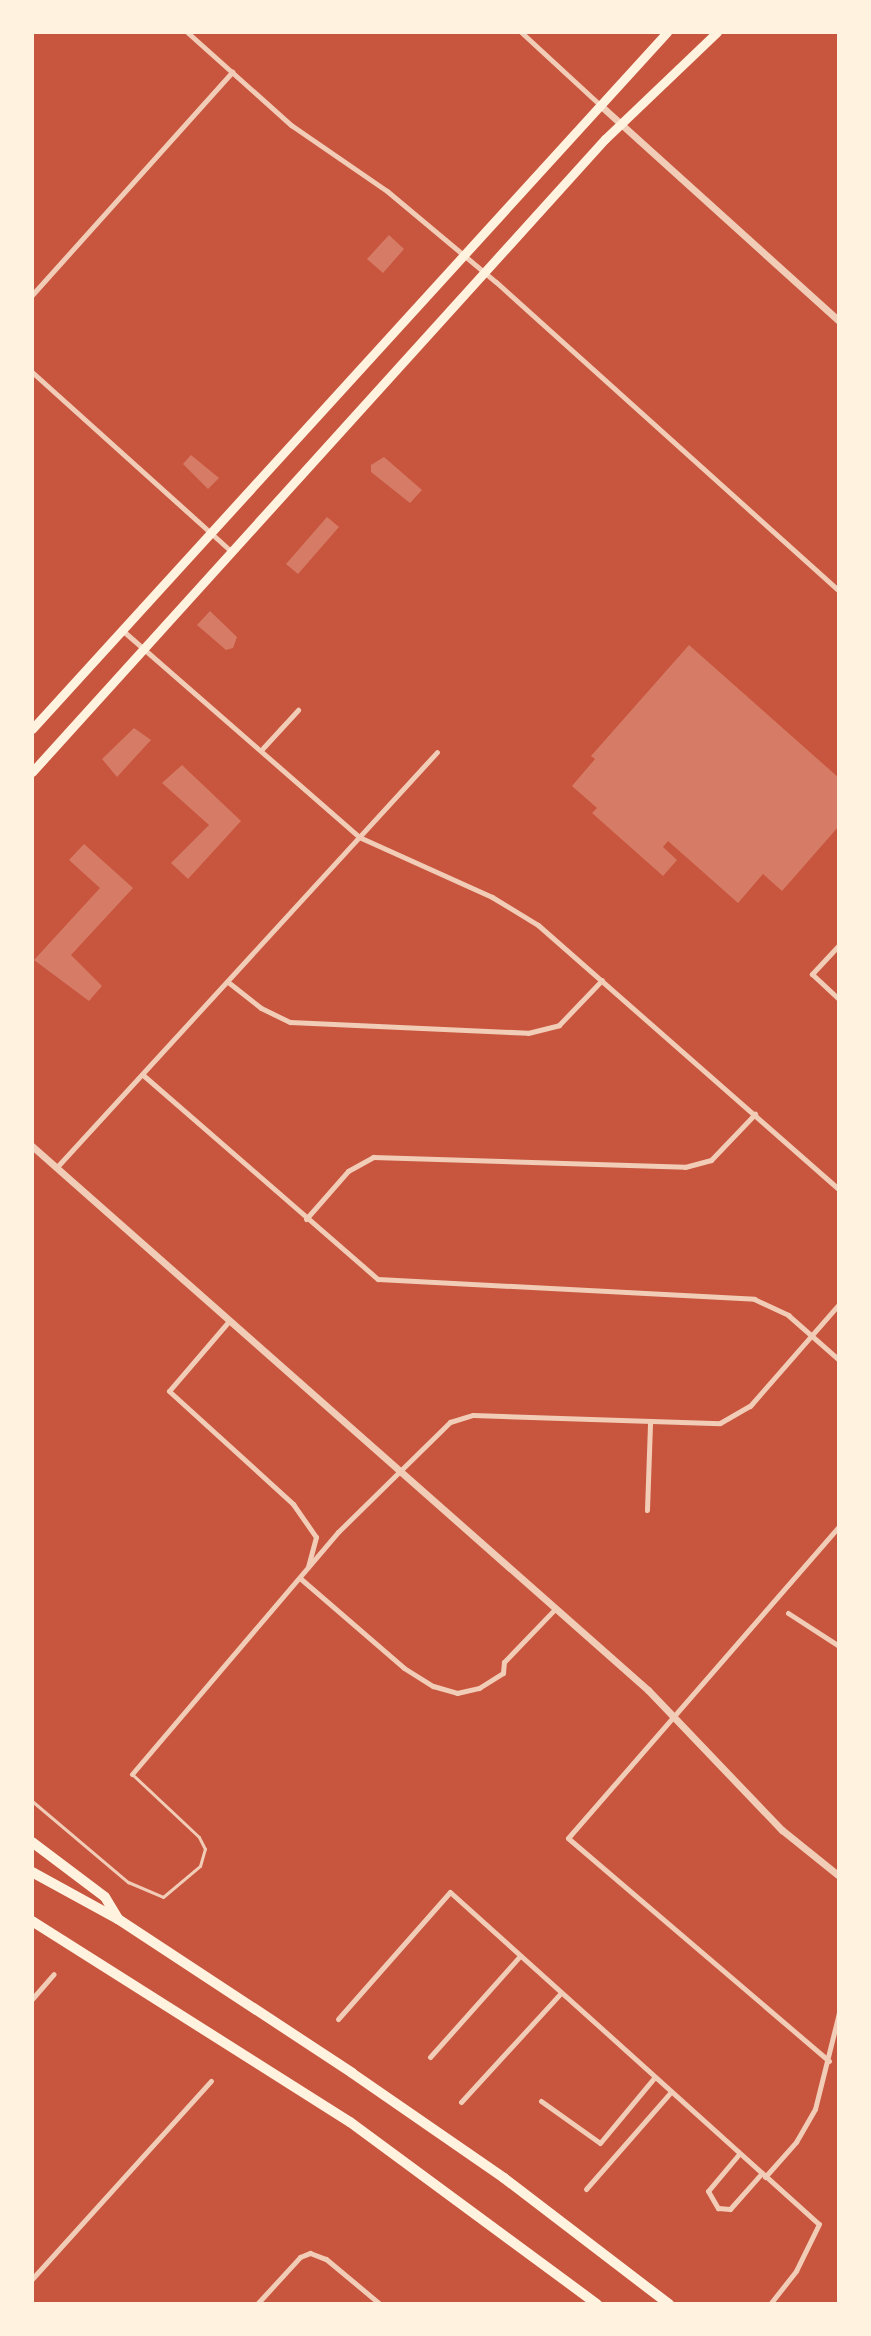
<!DOCTYPE html>
<html>
<head>
<meta charset="utf-8">
<style>
	body { margin:0 }
	#map { position:relative; width:871px; height:2336px; overflow:hidden; background:#c8553d; font-family:"Alegreya Sans",sans-serif }
	div>[style] { position:absolute }
	.building>* { inset:0; background:#d67c66 }
	.service>* { height:3px; margin:-1.5px; padding:0 1.5px; transform-origin:1.5px; border-radius:1.5px; background:#f1ccb7 }
	.minor>* { height:5px; margin:-2.5px; padding:0 2.5px; transform-origin:2.5px; border-radius:2.5px; background:#f1ccb7 }
	.tertiary>* { height:7px; margin:-3.5px; padding:0 3.5px; transform-origin:3.5px; border-radius:3.5px; background:#f1ccb7 }
	.primary>* { height:9px; margin:-4.5px; padding:0 4.5px; transform-origin:4.5px; border-radius:4.5px; background:#fff3e0 }
	.motorway>* { height:10px; margin:-5px; padding:0 5px; transform-origin:5px; border-radius:5px; background:#fff3e0 }
	span { translate:-50% -50%; white-space:nowrap; text-align:center; line-height:1.15; -webkit-text-stroke:7px #fff3e0; paint-order:stroke }
	.frame { position:absolute; inset:0; border:34px solid #fff3e0; pointer-events:none }
</style>
</head>
<body>
<div id="map">
	<div class="building">
		<div style="clip-path:polygon(389px 235px,404px 249px,383px 273px,367px 259px)"></div>
		<div style="clip-path:polygon(191px 455px,219px 478px,208px 489px,183px 464px)"></div>
		<div style="clip-path:polygon(384px 457px,422px 490px,410px 503px,371px 472px,371px 465px)"></div>
		<div style="clip-path:polygon(327px 517px,339px 527px,298px 574px,286px 564px)"></div>
		<div style="clip-path:polygon(210px 611px,237px 637px,233px 648px,226px 650px,197px 625px)"></div>
		<div style="clip-path:polygon(689px 645px,839px 778px,839px 826px,782px 891px,763px 874px,738px 903px,668px 841px,663px 847px,677px 860px,663px 876px,592px 813px,597px 808px,572px 786px,595px 759px,591px 756px)"></div>
		<div style="clip-path:polygon(134px 728px,151px 740px,117px 777px,102px 759px)"></div>
		<div style="clip-path:polygon(182px 765px,241px 821px,188px 879px,171px 863px,209px 825px,162px 783px)"></div>
		<div style="clip-path:polygon(84px 844px,133px 888px,71px 955px,102px 986px,89px 1001px,34px 960px,100px 888px,69px 860px)"></div>
	</div>
	<div class="service">
		<div style="left:32px;top:1801px;width:126px;rotate:40.2deg"></div>
		<div style="left:128px;top:1882px;width:38px;rotate:23deg"></div>
		<div style="left:163px;top:1897px;width:48px;rotate:-40deg"></div>
		<div style="left:200px;top:1866px;width:18px;rotate:-74deg"></div>
		<div style="left:205px;top:1849px;width:13px;rotate:-117deg"></div>
		<div style="left:199px;top:1837px;width:92px;rotate:-136.8deg"></div>
	</div>
	<div class="minor">
		<div style="left:187px;top:32px;width:140px;rotate:41.8deg"></div>
		<div style="left:291px;top:125px;width:116px;rotate:34.5deg"></div>
		<div style="left:387px;top:191px;width:142px;rotate:39.9deg"></div>
		<div style="left:496px;top:282px;width:462px;rotate:42deg"></div>
		<div style="left:521px;top:32px;width:108px;rotate:42.7deg"></div>
		<div style="left:32px;top:295px;width:300px;rotate:-48.1deg"></div>
		<div style="left:32px;top:372px;width:266px;rotate:42deg"></div>
		<div style="left:122px;top:630px;width:315px;rotate:41.1deg"></div>
		<div style="left:359px;top:837px;width:146px;rotate:24.3deg"></div>
		<div style="left:492px;top:897px;width:54px;rotate:31.3deg"></div>
		<div style="left:538px;top:925px;width:400px;rotate:41.3deg"></div>
		<div style="left:263px;top:748px;width:52px;rotate:-47.4deg"></div>
		<div style="left:839px;top:945px;width:40px;rotate:133deg"></div>
		<div style="left:812px;top:974px;width:37px;rotate:43deg"></div>
		<div style="left:228px;top:982px;width:42px;rotate:38.2deg"></div>
		<div style="left:261px;top:1008px;width:32px;rotate:26deg"></div>
		<div style="left:290px;top:1022px;width:238px;rotate:2.6deg"></div>
		<div style="left:528px;top:1033px;width:32px;rotate:-14deg"></div>
		<div style="left:559px;top:1025px;width:62px;rotate:-46.3deg"></div>
		<div style="left:143px;top:1075px;width:311px;rotate:41deg"></div>
		<div style="left:378px;top:1279px;width:377px;rotate:3deg"></div>
		<div style="left:754px;top:1299px;width:38px;rotate:25deg"></div>
		<div style="left:788px;top:1315px;width:68px;rotate:41.4deg"></div>
		<div style="left:56px;top:1168px;width:564px;rotate:-47.51deg"></div>
		<div style="left:306px;top:1219px;width:64px;rotate:-48.8deg"></div>
		<div style="left:348px;top:1171px;width:29px;rotate:-29deg"></div>
		<div style="left:373px;top:1157px;width:312px;rotate:1.8deg"></div>
		<div style="left:685px;top:1167px;width:27px;rotate:-15deg"></div>
		<div style="left:711px;top:1160px;width:64px;rotate:-46.3deg"></div>
		<div style="left:229px;top:1321px;width:92px;rotate:130.6deg"></div>
		<div style="left:169px;top:1391px;width:168px;rotate:42.3deg"></div>
		<div style="left:293px;top:1504px;width:40px;rotate:55.1deg"></div>
		<div style="left:316px;top:1537px;width:31px;rotate:105deg"></div>
		<div style="left:647px;top:1510px;width:88px;rotate:-88deg"></div>
		<div style="left:301px;top:1579px;width:136px;rotate:40.8deg"></div>
		<div style="left:404px;top:1668px;width:34px;rotate:32deg"></div>
		<div style="left:433px;top:1686px;width:25px;rotate:16deg"></div>
		<div style="left:457px;top:1693px;width:23px;rotate:-13deg"></div>
		<div style="left:479px;top:1688px;width:28px;rotate:-32deg"></div>
		<div style="left:503px;top:1673px;width:11px;rotate:-85deg"></div>
		<div style="left:504px;top:1662px;width:72px;rotate:-46.1deg"></div>
		<div style="left:788px;top:1613px;width:61px;rotate:32.9deg"></div>
		<div style="left:132px;top:1774px;width:318px;rotate:-49.6deg"></div>
		<div style="left:338px;top:1532px;width:157px;rotate:-44.5deg"></div>
		<div style="left:450px;top:1422px;width:24px;rotate:-17deg"></div>
		<div style="left:473px;top:1415px;width:247px;rotate:1.9deg"></div>
		<div style="left:720px;top:1423px;width:34px;rotate:-30deg"></div>
		<div style="left:750px;top:1406px;width:135px;rotate:-48.9deg"></div>
		<div style="left:32px;top:1999px;width:33px;rotate:-49deg"></div>
		<div style="left:338px;top:2019px;width:169px;rotate:-48.6deg"></div>
		<div style="left:450px;top:1892px;width:496px;rotate:42deg"></div>
		<div style="left:819px;top:2224px;width:52px;rotate:116.1deg"></div>
		<div style="left:796px;top:2271px;width:42px;rotate:128.2deg"></div>
		<div style="left:430px;top:2057px;width:135px;rotate:-48.3deg"></div>
		<div style="left:829px;top:2061px;width:343px;rotate:-139.5deg"></div>
		<div style="left:568px;top:1838px;width:413px;rotate:-49deg"></div>
		<div style="left:541px;top:2101px;width:72px;rotate:35.4deg"></div>
		<div style="left:600px;top:2143px;width:85px;rotate:-50.3deg"></div>
		<div style="left:461px;top:2102px;width:148px;rotate:-47.5deg"></div>
		<div style="left:739px;top:2154px;width:48px;rotate:130deg"></div>
		<div style="left:708px;top:2191px;width:20px;rotate:60deg"></div>
		<div style="left:718px;top:2208px;width:12px;rotate:5deg"></div>
		<div style="left:730px;top:2209px;width:47px;rotate:-48.5deg"></div>
		<div style="left:765px;top:2177px;width:47px;rotate:-48.5deg"></div>
		<div style="left:796px;top:2142px;width:38px;rotate:-60deg"></div>
		<div style="left:815px;top:2109px;width:99px;rotate:-76deg"></div>
		<div style="left:586px;top:2189px;width:128px;rotate:-48.8deg"></div>
		<div style="left:32px;top:2279px;width:267px;rotate:-47.9deg"></div>
		<div style="left:257px;top:2304px;width:64px;rotate:-47.5deg"></div>
		<div style="left:300px;top:2257px;width:11px;rotate:-22deg"></div>
		<div style="left:310px;top:2253px;width:17px;rotate:21deg"></div>
		<div style="left:326px;top:2259px;width:70px;rotate:39.8deg"></div>
	</div>
	<div class="tertiary">
		<div style="left:600px;top:105px;width:322px;rotate:42.1deg"></div>
		<div style="left:32px;top:1146px;width:822px;rotate:41.45deg"></div>
		<div style="left:648px;top:1690px;width:194px;rotate:46.3deg"></div>
		<div style="left:782px;top:1830px;width:73px;rotate:38.9deg"></div>
	</div>
	<div class="primary">
		<div style="left:32px;top:729px;width:943px;rotate:-47.66deg"></div>
		<div style="left:32px;top:772px;width:854px;rotate:-47.85deg"></div>
		<div style="left:605px;top:139px;width:155px;rotate:-43.7deg"></div>
	</div>
	<div class="motorway">
		<div style="left:32px;top:1842px;width:91px;rotate:37deg"></div>
		<div style="left:105px;top:1897px;width:26px;rotate:59deg"></div>
		<div style="left:32px;top:1872px;width:98px;rotate:28.7deg"></div>
		<div style="left:118px;top:1919px;width:280px;rotate:33.3deg"></div>
		<div style="left:352px;top:2073px;width:185px;rotate:34.6deg"></div>
		<div style="left:504px;top:2178px;width:208px;rotate:37.4deg"></div>
		<div style="left:32px;top:1921px;width:376px;rotate:32.3deg"></div>
		<div style="left:350px;top:2122px;width:307px;rotate:36.4deg"></div>
	</div>
	<div class="frame"></div>
</div>
</body>
</html>
